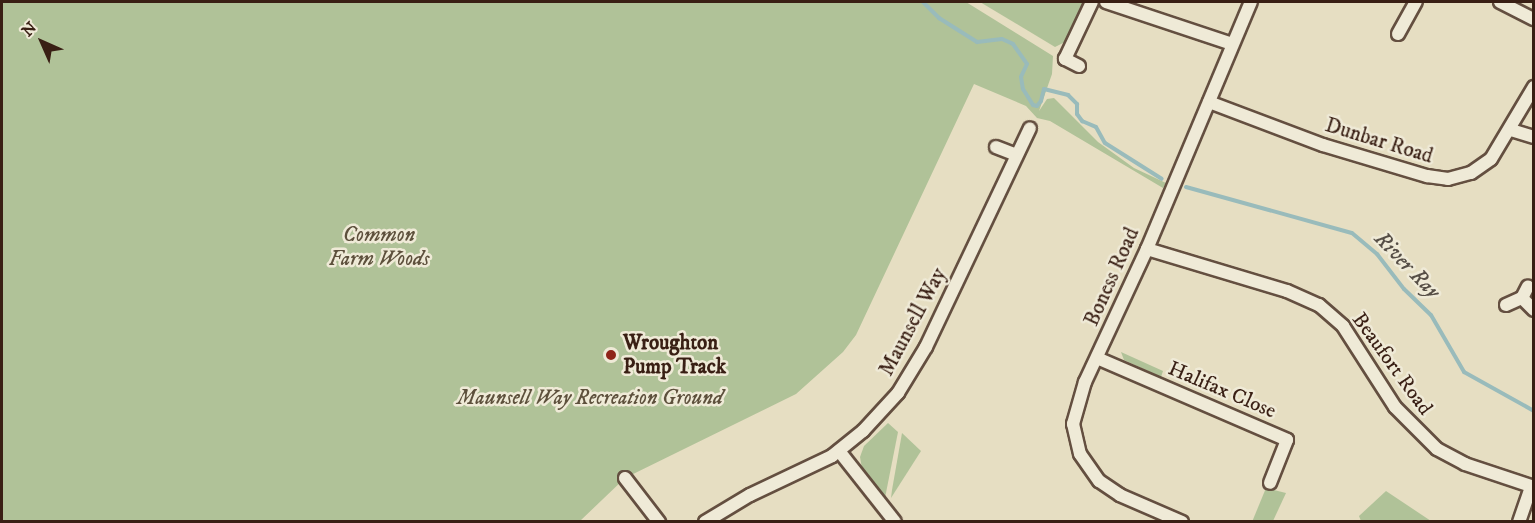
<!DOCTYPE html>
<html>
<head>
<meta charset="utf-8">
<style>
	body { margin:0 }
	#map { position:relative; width:1535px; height:523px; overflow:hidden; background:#e6dec2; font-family:"IM FELL DW Pica",serif }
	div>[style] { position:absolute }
	.green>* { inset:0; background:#b0c298 }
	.stream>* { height:4px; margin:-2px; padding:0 2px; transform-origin:2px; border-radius:2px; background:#9bb }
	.roads { filter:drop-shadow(2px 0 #644f40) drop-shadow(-2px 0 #644f40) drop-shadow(0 2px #644f40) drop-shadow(0 -2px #644f40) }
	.minor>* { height:12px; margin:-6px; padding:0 6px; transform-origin:6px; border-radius:6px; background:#efead7 }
	.dots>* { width:16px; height:16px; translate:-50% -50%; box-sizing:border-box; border:3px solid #efead7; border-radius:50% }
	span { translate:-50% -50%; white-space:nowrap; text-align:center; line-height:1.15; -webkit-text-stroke:5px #efead7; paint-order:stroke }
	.street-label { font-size:21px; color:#391f14 }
	.park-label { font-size:21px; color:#5d503c; font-style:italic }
	.poi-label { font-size:21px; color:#391f14; font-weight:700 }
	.left { translate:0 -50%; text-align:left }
	.water-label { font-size:22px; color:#564e46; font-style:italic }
	.frame { position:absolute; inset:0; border:3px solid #391f14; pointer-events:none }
	.north { position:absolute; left:12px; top:12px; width:60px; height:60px; -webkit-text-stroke:4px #efead7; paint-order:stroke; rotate:315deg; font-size:16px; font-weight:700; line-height:24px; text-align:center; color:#391f14 }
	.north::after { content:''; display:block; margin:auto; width:21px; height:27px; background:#391f14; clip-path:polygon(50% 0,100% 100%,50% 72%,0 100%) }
</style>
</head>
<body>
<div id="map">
	<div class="green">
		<div style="clip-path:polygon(2px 2px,966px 2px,1053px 56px,1052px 74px,1039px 111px,1047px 99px,1054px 98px,1098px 142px,1134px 168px,1166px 183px,1163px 188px,1050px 121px,1037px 118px,1026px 106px,974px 84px,856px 335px,843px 352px,796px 394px,625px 478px,580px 521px,2px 521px)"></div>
		<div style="clip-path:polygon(980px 2px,1084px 2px,1067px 41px,1055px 47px)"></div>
		<div style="clip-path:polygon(1121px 352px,1163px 371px,1161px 377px,1124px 360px)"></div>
		<div style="clip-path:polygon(888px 423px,898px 432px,884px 503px,863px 474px,860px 457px,864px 446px)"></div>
		<div style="clip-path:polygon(902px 433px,921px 451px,891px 498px,892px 490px)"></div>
		<div style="clip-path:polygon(1266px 488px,1286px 493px,1273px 521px,1252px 522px)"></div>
		<div style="clip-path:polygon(1386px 491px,1431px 521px,1361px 521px,1359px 516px)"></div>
	</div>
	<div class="stream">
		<div style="left:923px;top:2px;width:23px;rotate:45deg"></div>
		<div style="left:939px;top:18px;width:45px;rotate:32.3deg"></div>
		<div style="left:977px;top:42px;width:25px;rotate:-7deg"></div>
		<div style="left:1002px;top:39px;width:12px;rotate:24deg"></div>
		<div style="left:1013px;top:44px;width:24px;rotate:55deg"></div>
		<div style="left:1027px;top:64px;width:14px;rotate:115deg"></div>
		<div style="left:1021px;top:77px;width:12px;rotate:81deg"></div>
		<div style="left:1023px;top:89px;width:19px;rotate:58deg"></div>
		<div style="left:1033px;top:105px;width:4px;rotate:14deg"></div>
		<div style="left:1037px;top:106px;width:6px;rotate:-51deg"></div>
		<div style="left:1041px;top:101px;width:12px;rotate:-76deg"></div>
		<div style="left:1044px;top:89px;width:25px;rotate:14deg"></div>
		<div style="left:1068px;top:95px;width:13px;rotate:45deg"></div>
		<div style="left:1077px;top:104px;width:10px;rotate:90deg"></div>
		<div style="left:1077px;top:114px;width:9px;rotate:54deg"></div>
		<div style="left:1082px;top:121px;width:15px;rotate:23deg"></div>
		<div style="left:1096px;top:127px;width:18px;rotate:61deg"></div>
		<div style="left:1105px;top:143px;width:67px;rotate:32.3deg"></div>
		<div style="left:1186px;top:187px;width:172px;rotate:15.5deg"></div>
		<div style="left:1352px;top:233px;width:33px;rotate:40deg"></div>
		<div style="left:1377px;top:254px;width:44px;rotate:52.4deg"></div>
		<div style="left:1404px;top:289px;width:37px;rotate:44deg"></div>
		<div style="left:1431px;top:315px;width:66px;rotate:59.9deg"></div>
		<div style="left:1464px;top:372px;width:80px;rotate:29.1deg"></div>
	</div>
	<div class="roads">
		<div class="minor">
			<div style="left:1106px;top:2px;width:133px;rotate:18.4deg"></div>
			<div style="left:1500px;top:2px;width:38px;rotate:27deg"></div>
			<div style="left:1398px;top:34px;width:37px;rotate:-61deg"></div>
			<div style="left:1079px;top:66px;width:16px;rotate:-153deg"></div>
			<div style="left:1065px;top:59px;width:63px;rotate:-64.7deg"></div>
			<div style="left:1209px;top:102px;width:122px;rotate:20.7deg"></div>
			<div style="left:1323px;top:145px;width:109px;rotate:16.6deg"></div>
			<div style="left:1427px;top:176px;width:21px;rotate:8deg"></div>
			<div style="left:1448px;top:179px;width:24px;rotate:-15deg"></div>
			<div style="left:1471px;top:173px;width:24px;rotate:-35deg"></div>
			<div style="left:1491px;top:159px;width:84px;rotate:-59.2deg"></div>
			<div style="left:1511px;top:130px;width:24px;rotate:17deg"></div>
			<div style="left:996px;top:147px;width:22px;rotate:21deg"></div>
			<div style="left:1147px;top:249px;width:146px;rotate:16.7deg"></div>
			<div style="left:1287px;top:291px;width:35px;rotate:24deg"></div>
			<div style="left:1319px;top:305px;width:32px;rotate:41deg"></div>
			<div style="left:1343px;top:326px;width:96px;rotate:57.3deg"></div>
			<div style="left:1395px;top:407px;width:59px;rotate:45deg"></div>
			<div style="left:1437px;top:449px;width:32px;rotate:28deg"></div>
			<div style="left:1465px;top:464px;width:73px;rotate:18.4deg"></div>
			<div style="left:1522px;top:298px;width:13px;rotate:-63deg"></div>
			<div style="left:1506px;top:305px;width:17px;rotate:-24deg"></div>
			<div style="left:1522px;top:298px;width:17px;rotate:45deg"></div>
			<div style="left:1097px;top:358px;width:207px;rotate:23.3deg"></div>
			<div style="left:1287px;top:440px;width:46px;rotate:111.6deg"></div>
			<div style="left:839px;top:451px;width:90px;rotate:51.7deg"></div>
			<div style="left:625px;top:478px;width:56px;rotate:52.3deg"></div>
			<div style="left:705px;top:522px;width:52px;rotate:-31deg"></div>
			<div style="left:750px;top:495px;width:91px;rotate:-25.4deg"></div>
			<div style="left:832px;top:456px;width:40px;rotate:-39deg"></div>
			<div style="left:863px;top:431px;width:52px;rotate:-47.4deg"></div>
			<div style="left:898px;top:393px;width:54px;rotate:-58.7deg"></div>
			<div style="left:926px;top:347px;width:242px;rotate:-64.6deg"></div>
			<div style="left:1182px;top:522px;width:68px;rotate:-156.5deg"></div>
			<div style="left:1120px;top:495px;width:25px;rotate:-146deg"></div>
			<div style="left:1099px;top:481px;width:33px;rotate:-125deg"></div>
			<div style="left:1080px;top:454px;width:31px;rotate:-103deg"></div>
			<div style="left:1073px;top:424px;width:44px;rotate:-74.1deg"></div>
			<div style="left:1085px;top:382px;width:147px;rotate:-65deg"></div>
			<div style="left:1147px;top:249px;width:268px;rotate:-67.2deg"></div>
			<div style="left:1519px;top:522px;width:37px;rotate:-71deg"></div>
		</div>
	</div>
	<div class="dots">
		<div style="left:611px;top:355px;background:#8f2418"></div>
	</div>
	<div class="street-label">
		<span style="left:1379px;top:141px;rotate:17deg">Dunbar Road</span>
		<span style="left:1112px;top:277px;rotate:-66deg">Boness Road</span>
		<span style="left:913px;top:322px;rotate:-62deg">Maunsell Way</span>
		<span style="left:1392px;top:364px;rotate:54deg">Beaufort Road</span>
		<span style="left:1222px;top:390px;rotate:23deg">Halifax Close</span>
	</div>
	<div class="park-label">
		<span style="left:379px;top:247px">Common<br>Farm Woods</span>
		<span style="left:590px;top:398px">Maunsell Way Recreation Ground</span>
	</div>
	<div class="poi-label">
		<span class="left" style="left:623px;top:355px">Wroughton<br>Pump Track</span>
	</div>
	<div class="water-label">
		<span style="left:1407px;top:265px;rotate:46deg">River Ray</span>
	</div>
	<div class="frame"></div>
	<div class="north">N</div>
</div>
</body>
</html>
